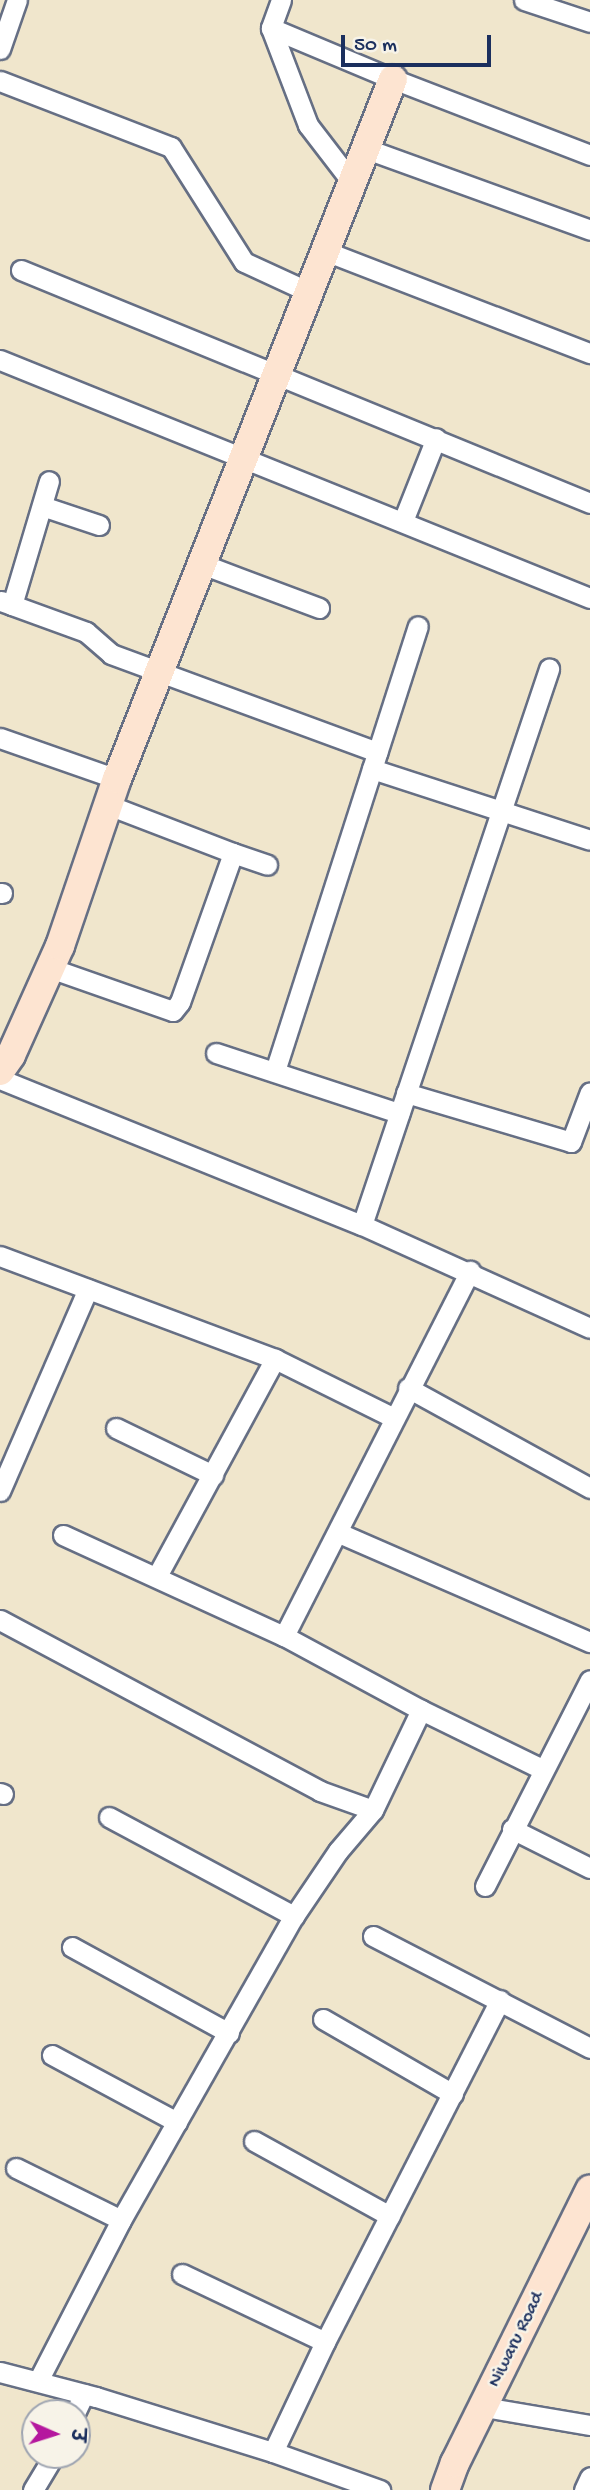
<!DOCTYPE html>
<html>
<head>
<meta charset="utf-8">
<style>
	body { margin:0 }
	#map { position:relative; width:590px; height:2490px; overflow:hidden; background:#f0e6cc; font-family:"Gochi Hand","Playpen Sans Deva",sans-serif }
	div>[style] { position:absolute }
	.roads { filter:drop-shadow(2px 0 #666f84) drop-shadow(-2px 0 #666f84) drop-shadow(0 2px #666f84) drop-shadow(0 -2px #666f84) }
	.street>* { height:19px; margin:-9.5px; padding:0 9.5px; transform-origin:9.5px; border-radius:9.5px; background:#fff }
	.secondary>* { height:28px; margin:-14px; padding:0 14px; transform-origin:14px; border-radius:14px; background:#fde4d1 }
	span { translate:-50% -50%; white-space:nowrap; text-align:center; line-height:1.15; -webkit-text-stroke:5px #f7f3e8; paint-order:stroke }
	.street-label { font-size:19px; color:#1b2f5e }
	.north { position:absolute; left:21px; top:2399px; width:70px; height:70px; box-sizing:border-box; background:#f7f3e8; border:2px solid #9fa5b1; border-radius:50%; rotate:93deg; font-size:19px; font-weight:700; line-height:28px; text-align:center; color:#1b2f5e }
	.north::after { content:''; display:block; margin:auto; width:24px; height:32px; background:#b5179e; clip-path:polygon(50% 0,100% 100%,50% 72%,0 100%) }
	.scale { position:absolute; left:341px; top:35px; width:150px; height:32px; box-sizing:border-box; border:4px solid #1b2f5e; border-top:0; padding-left:9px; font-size:21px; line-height:24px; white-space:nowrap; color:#1b2f5e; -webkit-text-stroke:5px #f7f3e8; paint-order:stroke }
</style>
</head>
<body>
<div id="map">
	<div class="roads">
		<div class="street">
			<div style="left:281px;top:0;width:30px;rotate:110deg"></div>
			<div style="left:271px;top:28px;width:132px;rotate:22.7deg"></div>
			<div style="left:393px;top:79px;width:211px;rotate:21.1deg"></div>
			<div style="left:524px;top:0;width:70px;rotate:18.4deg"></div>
			<div style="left:271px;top:28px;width:104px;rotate:69.1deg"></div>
			<div style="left:308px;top:125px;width:71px;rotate:52.5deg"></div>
			<div style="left:0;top:49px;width:52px;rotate:-70.9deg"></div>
			<div style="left:0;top:81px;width:183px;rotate:21.1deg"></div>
			<div style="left:171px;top:147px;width:136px;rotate:57.6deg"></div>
			<div style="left:244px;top:262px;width:72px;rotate:24.8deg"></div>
			<div style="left:364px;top:148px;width:240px;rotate:19.9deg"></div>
			<div style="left:325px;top:251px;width:284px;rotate:21.1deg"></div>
			<div style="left:21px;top:270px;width:615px;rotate:22.27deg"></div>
			<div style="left:0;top:360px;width:636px;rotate:21.97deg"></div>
			<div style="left:42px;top:506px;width:60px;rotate:18.4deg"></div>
			<div style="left:403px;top:521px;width:89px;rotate:-68.3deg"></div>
			<div style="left:202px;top:564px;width:125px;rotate:20.6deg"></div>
			<div style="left:1px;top:601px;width:12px;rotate:20deg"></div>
			<div style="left:12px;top:605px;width:129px;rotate:-73.4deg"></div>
			<div style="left:12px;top:605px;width:79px;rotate:20deg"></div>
			<div style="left:86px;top:632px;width:33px;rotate:41deg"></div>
			<div style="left:111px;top:654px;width:284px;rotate:20.2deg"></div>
			<div style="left:0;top:738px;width:124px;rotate:19.3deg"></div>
			<div style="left:372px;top:769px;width:229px;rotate:18deg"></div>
			<div style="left:233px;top:853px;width:36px;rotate:19deg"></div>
			<div style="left:0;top:893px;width:2px"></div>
			<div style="left:50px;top:968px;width:130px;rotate:19.3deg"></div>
			<div style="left:173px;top:1011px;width:11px;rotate:-52deg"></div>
			<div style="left:180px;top:1002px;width:158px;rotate:-70.4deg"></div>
			<div style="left:233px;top:853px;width:134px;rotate:-159deg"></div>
			<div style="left:216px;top:1053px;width:193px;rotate:18.2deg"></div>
			<div style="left:275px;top:1071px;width:467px;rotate:-72.2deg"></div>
			<div style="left:0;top:1079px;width:390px;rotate:22deg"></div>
			<div style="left:362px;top:1225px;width:250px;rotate:24.3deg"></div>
			<div style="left:406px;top:1093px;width:172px;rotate:16.5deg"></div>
			<div style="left:571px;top:1142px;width:53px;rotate:-69.2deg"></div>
			<div style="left:362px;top:1225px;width:587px;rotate:-71.41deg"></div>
			<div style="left:0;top:1256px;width:294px;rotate:20.5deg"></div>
			<div style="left:275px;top:1359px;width:133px;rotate:26.4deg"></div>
			<div style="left:408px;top:1388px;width:208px;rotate:28.8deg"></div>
			<div style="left:116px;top:1428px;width:108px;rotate:25.9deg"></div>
			<div style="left:0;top:1491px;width:220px;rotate:-66.5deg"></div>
			<div style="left:339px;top:1533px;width:274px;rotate:23.5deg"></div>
			<div style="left:63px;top:1535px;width:243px;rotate:24.6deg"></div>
			<div style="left:284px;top:1636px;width:156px;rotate:28.4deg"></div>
			<div style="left:421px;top:1710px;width:135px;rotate:26deg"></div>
			<div style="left:157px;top:1576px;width:247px;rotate:-61.5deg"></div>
			<div style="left:0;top:1620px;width:363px;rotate:28.1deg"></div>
			<div style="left:320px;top:1791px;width:56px;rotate:19.7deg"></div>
			<div style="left:284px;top:1636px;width:410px;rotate:-63deg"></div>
			<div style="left:0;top:1793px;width:3px;rotate:18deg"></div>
			<div style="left:109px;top:1817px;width:210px;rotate:28.2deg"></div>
			<div style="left:512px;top:1829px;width:87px;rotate:26.6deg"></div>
			<div style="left:485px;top:1886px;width:231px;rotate:-63deg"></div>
			<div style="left:373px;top:1936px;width:244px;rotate:27.3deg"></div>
			<div style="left:72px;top:1947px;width:179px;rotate:28.7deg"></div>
			<div style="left:323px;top:2019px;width:150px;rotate:30deg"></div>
			<div style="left:52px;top:2055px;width:142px;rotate:28.2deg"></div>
			<div style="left:254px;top:2141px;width:155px;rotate:28.9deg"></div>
			<div style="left:16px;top:2168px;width:117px;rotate:26.3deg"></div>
			<div style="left:182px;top:2274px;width:158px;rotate:25.4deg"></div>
			<div style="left:0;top:2372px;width:99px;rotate:14.6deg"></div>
			<div style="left:96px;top:2397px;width:185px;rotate:17.3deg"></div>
			<div style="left:273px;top:2452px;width:114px;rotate:19.6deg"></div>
			<div style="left:38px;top:2381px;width:181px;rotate:-62.7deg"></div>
			<div style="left:121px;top:2220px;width:350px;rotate:-60.4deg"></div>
			<div style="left:294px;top:1916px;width:78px;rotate:-55.9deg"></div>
			<div style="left:338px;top:1851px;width:54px;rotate:-49.5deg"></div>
			<div style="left:373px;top:1810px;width:111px;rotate:-64.4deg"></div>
			<div style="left:484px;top:2407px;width:108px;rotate:9.6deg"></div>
			<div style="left:75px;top:2413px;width:21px;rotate:-65deg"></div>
			<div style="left:273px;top:2452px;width:122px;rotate:-64.7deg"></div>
			<div style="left:325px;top:2342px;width:384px;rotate:-62.9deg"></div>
			<div style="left:33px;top:2490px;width:41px;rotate:-59deg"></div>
			<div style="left:584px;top:2490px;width:14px;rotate:-65deg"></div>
		</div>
		<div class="secondary">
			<div style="left:0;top:1071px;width:19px;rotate:-55deg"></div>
			<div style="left:11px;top:1055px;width:120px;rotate:-65.8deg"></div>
			<div style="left:60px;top:946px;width:176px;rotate:-71.2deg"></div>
			<div style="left:117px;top:779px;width:752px;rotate:-68.48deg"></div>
			<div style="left:445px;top:2490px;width:29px;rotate:-70deg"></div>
			<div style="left:455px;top:2463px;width:305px;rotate:-63.7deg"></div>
		</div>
	</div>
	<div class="street-label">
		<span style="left:517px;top:2340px;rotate:-64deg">Niwaru Road</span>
	</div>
	<div class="north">उ</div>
	<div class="scale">50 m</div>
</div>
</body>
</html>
